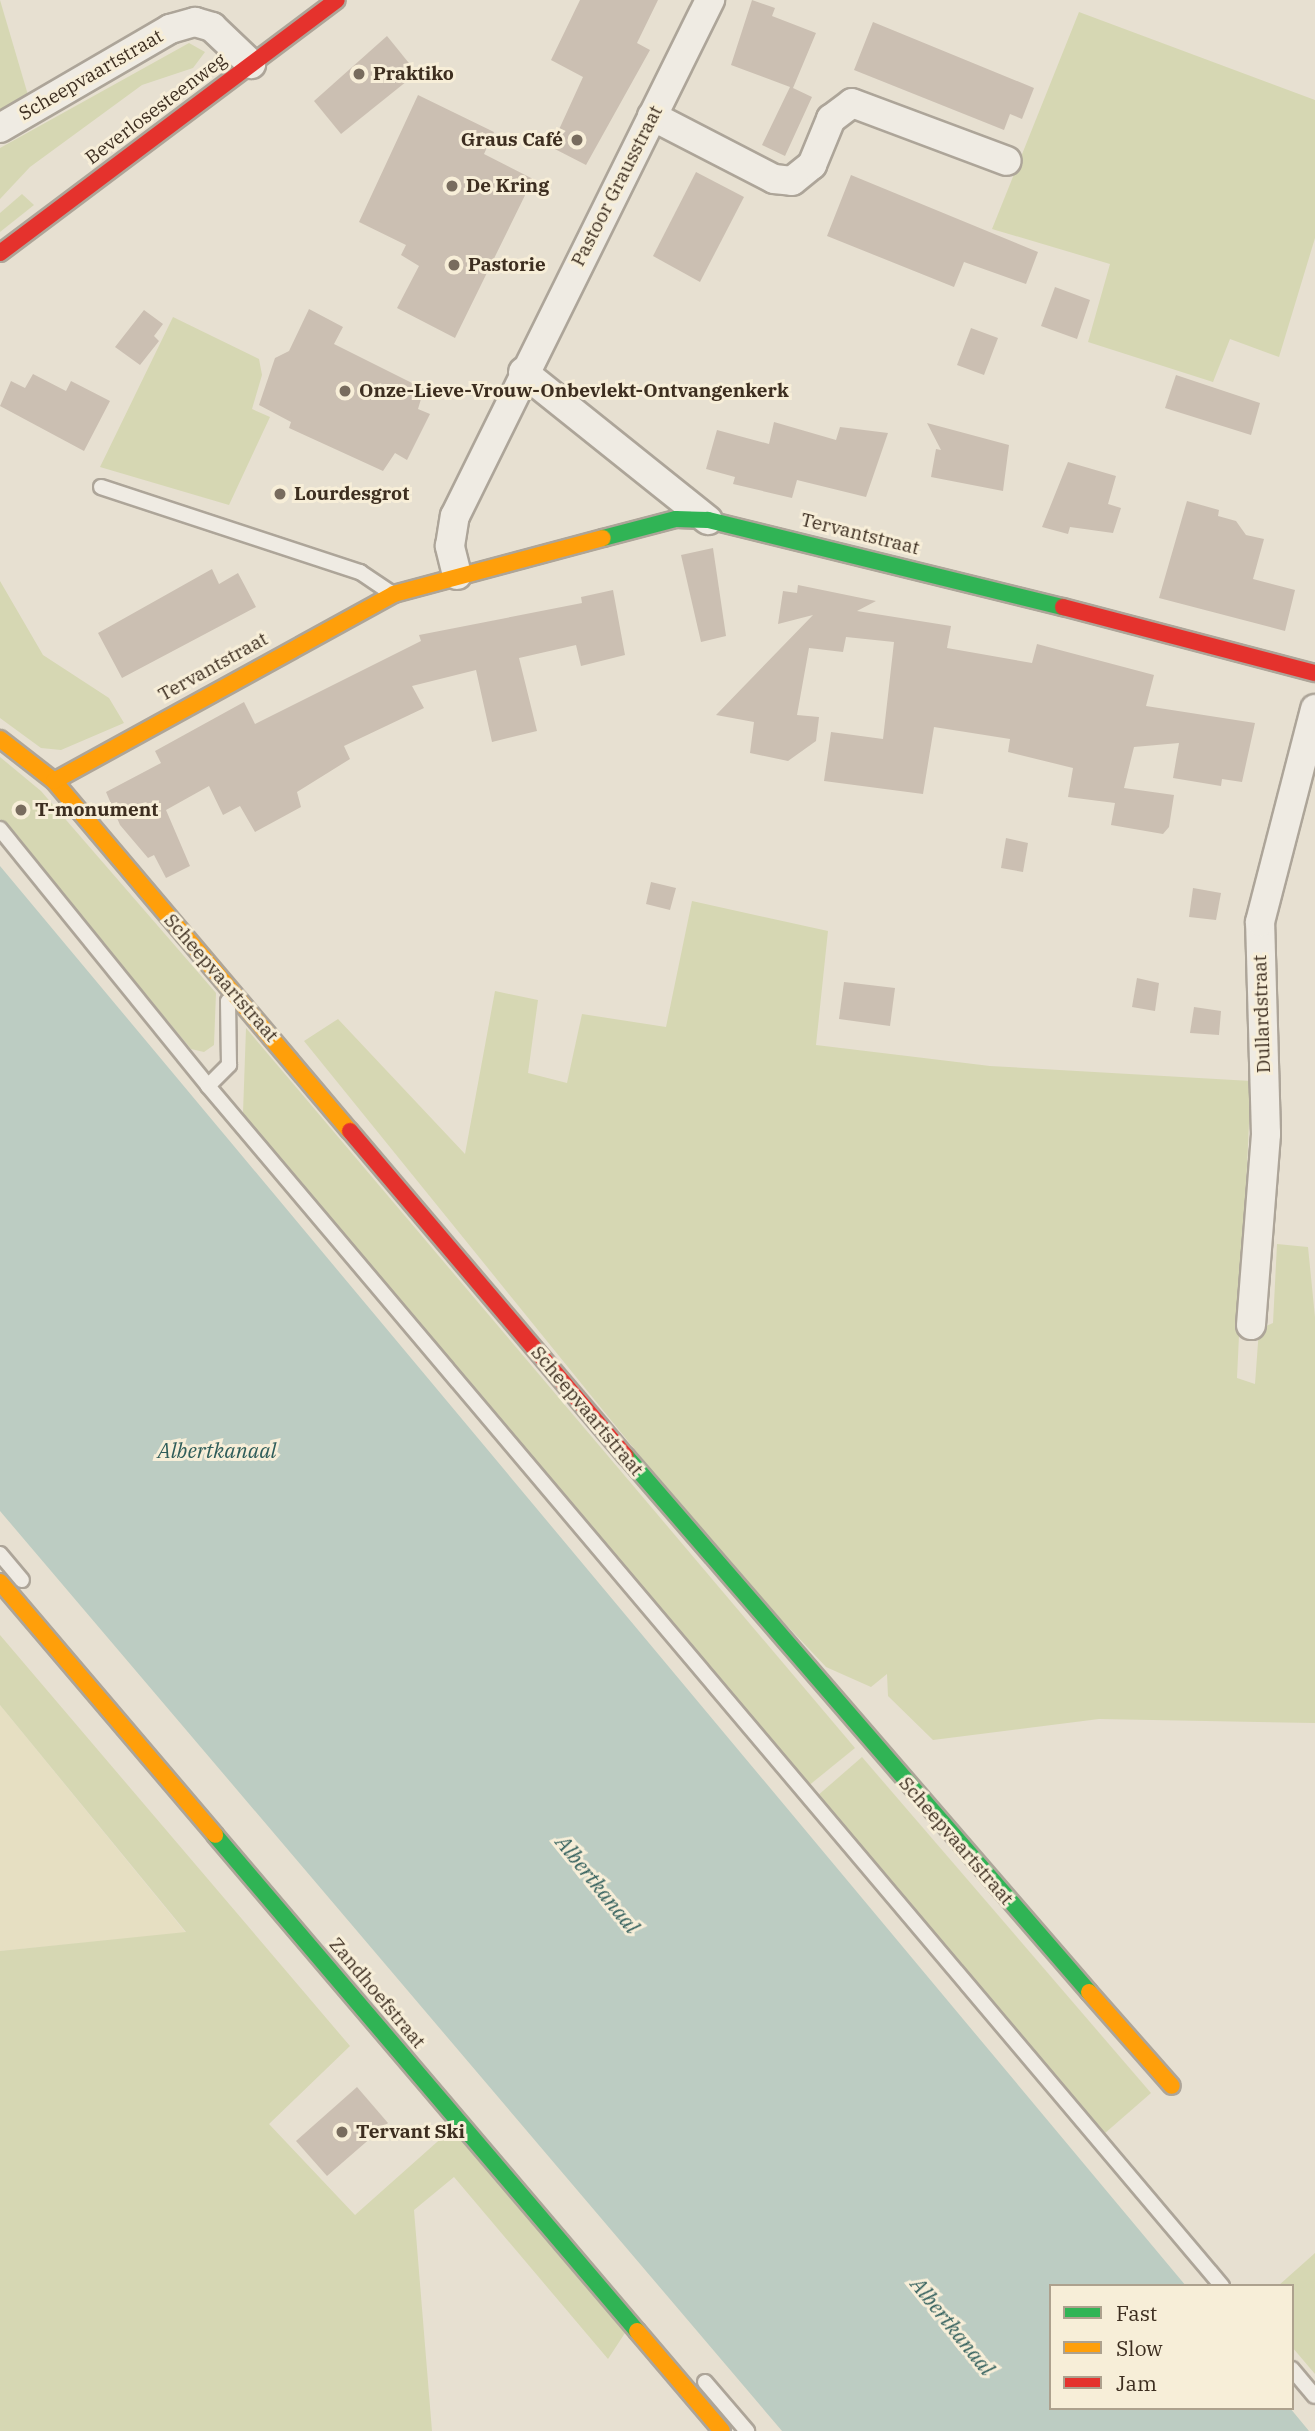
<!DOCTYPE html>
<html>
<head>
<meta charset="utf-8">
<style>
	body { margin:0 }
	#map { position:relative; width:1315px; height:2431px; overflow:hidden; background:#e7e0d1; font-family:"IBM Plex Serif",serif }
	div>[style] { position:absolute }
	.farmland>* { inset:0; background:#e6dfc2 }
	.green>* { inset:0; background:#d6d7b3 }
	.water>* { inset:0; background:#bcccc2 }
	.building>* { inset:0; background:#cbbfb2 }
	.roads { filter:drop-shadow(2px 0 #ada599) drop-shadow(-2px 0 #ada599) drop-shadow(0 2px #ada599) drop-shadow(0 -2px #ada599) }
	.lane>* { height:14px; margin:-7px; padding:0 7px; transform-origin:7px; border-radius:7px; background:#efebe3 }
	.street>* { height:28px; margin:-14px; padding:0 14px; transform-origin:14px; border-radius:14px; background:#efebe3 }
	.fast>* { height:16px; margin:-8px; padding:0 8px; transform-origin:8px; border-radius:8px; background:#30b455 }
	.slow>* { height:16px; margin:-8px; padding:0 8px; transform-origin:8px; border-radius:8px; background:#ff9f0a }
	.jam>* { height:16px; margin:-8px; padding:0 8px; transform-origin:8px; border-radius:8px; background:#e5322d }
	.dots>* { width:19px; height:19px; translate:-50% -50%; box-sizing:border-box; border:4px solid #f7eed8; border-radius:50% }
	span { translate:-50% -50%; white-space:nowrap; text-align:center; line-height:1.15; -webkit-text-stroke:6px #f7eed8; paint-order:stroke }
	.poi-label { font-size:19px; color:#3d2e20; font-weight:700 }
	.left { translate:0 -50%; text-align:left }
	.right { translate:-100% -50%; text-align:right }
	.street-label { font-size:19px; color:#3d2e20 }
	.water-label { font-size:21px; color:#2f5d5a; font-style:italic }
	.legend { position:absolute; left:1049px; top:2284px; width:245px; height:126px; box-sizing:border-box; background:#f7eed8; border:2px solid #ada18e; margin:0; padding:9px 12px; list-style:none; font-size:21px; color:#3d2e20 }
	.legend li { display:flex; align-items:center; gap:14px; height:35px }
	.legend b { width:35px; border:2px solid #ada18e }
</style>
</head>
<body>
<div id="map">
	<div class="farmland">
		<div style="clip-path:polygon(0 1705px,186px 1933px,0 1951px)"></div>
	</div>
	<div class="green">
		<div style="clip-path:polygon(0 0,28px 95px,0 111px)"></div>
		<div style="clip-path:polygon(1079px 12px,1315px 100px,1315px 238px,1279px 357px,1230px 339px,1213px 382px,1088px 342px,1110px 264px,992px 229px)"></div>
		<div style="clip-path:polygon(189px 43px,205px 52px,193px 68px,142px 85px,30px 167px,0 199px,0 148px)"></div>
		<div style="clip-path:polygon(22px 194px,34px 205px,0 232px,0 213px)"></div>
		<div style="clip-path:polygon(173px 317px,259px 359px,262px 375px,252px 409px,270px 417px,229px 505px,100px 467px)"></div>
		<div style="clip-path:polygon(0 581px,43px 655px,109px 698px,124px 723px,61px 750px,41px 748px,0 718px)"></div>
		<div style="clip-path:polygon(0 757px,41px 791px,216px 993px,214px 1045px,204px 1052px,191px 1049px,0 819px)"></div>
		<div style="clip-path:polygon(692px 901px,828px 931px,816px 1045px,990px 1066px,1251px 1081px,1237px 1378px,1255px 1384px,1259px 1329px,1273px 1323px,1277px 1244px,1308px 1247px,1315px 1317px,1315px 1723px,1099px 1719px,933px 1740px,888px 1696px,887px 1674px,871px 1687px,826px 1667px,717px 1551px,304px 1041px,338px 1019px,465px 1154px,495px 991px,538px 1000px,528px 1073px,567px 1083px,582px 1014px,666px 1027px)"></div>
		<div style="clip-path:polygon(246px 1028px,855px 1748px,807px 1787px,263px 1141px,243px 1113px)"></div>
		<div style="clip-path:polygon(0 1635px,350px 2046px,269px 2124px,355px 2215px,455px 2126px,625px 2333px,608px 2359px,454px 2177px,414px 2210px,432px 2431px,0 2431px,0 1951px,186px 1932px,0 1705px)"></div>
		<div style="clip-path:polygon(862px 1757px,1151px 2093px,1104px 2134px,816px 1797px)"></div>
		<div style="clip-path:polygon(1315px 2253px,1315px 2374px,1292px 2347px,1292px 2286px,1278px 2286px)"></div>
	</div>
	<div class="water">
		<div style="clip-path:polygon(0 866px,1186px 2286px,1051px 2286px,1051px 2408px,1290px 2408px,1309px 2431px,782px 2431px,0 1511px)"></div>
	</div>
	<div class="building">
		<div style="clip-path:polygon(580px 0,658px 0,637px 43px,650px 50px,586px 165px,551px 147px,583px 77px,551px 60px)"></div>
		<div style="clip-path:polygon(752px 0,775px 8px,772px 16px,816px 33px,793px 88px,812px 97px,785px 156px,762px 145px,790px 87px,731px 65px)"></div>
		<div style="clip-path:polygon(873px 22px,1034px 88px,1022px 119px,1010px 114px,1004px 130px,854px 70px)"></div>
		<div style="clip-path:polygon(387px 36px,417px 73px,341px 134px,314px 101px)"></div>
		<div style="clip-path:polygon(418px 95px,494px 132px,484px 154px,533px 179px,455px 338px,397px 308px,419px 266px,401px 255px,406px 245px,359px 222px)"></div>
		<div style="clip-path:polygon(696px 172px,744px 197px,700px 282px,653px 256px)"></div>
		<div style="clip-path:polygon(851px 175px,1038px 252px,1026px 284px,964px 262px,954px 287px,827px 236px)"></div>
		<div style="clip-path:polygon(1055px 287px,1090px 300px,1077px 339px,1041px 326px)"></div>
		<div style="clip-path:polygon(309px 309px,343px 327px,334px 344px,424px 389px,418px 409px,430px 414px,407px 460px,395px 453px,383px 471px,289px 428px,291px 422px,259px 405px,275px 358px,289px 351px)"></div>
		<div style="clip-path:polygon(144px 310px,163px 324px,154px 336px,159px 341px,140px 365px,115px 347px)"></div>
		<div style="clip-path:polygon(971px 328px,998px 338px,984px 375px,957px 365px)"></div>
		<div style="clip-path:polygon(33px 374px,66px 391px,71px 381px,110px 401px,84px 451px,0 406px,11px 381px,25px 388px)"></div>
		<div style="clip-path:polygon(1176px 375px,1260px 403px,1251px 435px,1165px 408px)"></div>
		<div style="clip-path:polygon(774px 422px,836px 440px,840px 427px,888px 433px,866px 497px,797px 480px,792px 498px,733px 484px,735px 477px,706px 469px,717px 430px,769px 444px)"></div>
		<div style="clip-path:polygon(927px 423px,1009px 445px,1003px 491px,931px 477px,936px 449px,941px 450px)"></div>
		<div style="clip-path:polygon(1068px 462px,1116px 476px,1108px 504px,1121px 508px,1113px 533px,1070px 527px,1068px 534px,1042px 527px)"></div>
		<div style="clip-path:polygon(1187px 501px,1219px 510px,1218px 516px,1236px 521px,1246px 535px,1264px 539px,1253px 579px,1295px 590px,1285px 631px,1159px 598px)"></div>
		<div style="clip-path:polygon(713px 548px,726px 636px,701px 642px,681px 555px)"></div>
		<div style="clip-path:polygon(212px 569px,219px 584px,238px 573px,256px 607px,122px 678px,98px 633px)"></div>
		<div style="clip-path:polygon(798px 585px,876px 601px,857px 611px,951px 626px,947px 648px,1032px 663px,1037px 644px,1154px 675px,1146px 706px,1255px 723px,1242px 782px,1222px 779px,1221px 786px,1173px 778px,1179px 743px,1134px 747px,1124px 788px,1174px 795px,1169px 827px,1163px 834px,1111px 825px,1115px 803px,1068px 797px,1073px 768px,1008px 752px,1010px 739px,934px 727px,923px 794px,824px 781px,831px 732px,883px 739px,894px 642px,846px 637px,843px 652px,809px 648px,797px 715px,819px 717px,816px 741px,788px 761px,750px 753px,754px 722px,716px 715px,813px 615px,778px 624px,783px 591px,797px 593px)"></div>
		<div style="clip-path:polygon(613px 590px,625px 655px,581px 666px,576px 645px,519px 658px,537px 731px,492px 742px,476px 670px,412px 686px,424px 708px,344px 746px,350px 759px,297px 792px,301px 807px,255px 832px,240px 806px,223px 815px,209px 786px,166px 810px,190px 866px,166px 878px,154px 855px,148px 858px,120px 825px,106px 792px,161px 763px,155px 751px,244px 702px,255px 724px,421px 641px,419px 635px,582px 603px,581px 597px)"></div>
		<div style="clip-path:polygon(1006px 838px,1028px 843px,1023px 872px,1001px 868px)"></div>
		<div style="clip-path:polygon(651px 882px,676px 888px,670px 910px,646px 904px)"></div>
		<div style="clip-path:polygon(1193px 888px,1221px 893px,1216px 920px,1189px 917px)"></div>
		<div style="clip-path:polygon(1137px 978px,1159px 983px,1155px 1011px,1132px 1007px)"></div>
		<div style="clip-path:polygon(844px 982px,895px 988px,890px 1026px,839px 1019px)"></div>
		<div style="clip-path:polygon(1194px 1007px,1221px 1011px,1219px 1035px,1190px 1033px)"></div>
		<div style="clip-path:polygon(357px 2087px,388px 2123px,327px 2176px,296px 2141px)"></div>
	</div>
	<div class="roads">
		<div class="lane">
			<div style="left:101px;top:487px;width:273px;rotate:18.2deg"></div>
			<div style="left:360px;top:572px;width:36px;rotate:34deg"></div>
			<div style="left:0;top:829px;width:331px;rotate:51deg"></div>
			<div style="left:208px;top:1086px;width:1571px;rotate:49.8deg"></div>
			<div style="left:208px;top:1086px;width:30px;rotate:-45deg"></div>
			<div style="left:229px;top:1065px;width:64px;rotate:-90.9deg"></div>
			<div style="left:0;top:1554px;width:34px;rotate:50deg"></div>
			<div style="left:1292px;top:2369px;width:35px;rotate:50deg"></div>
			<div style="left:705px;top:2382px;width:65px;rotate:49.4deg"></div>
		</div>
		<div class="street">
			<div style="left:652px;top:116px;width:137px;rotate:27.3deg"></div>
			<div style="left:774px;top:179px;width:18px;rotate:6deg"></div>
			<div style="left:792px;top:181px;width:26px;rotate:-39deg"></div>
			<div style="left:812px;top:165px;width:50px;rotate:-67.6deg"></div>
			<div style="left:831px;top:119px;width:26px;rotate:-37deg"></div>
			<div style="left:852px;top:103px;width:165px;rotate:20.5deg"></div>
			<div style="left:0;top:128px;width:197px;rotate:-30.2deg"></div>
			<div style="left:170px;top:29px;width:26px;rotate:-16deg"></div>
			<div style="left:195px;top:22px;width:18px;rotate:16deg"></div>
			<div style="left:212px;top:27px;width:54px;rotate:43.5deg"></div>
			<div style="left:523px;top:372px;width:237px;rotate:38.7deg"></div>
			<div style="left:457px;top:575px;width:30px;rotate:-104deg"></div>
			<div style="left:450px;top:546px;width:30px;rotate:-81deg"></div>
			<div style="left:455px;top:516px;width:576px;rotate:-63.7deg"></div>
			<div style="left:1251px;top:1325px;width:192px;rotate:-85.5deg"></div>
			<div style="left:1266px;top:1134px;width:212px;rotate:-91.6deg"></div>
			<div style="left:1260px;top:922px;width:220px;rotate:-75.5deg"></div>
		</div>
		<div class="fast">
			<div style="left:603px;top:538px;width:75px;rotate:-14.6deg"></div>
			<div style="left:676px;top:519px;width:32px;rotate:2deg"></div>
			<div style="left:708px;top:520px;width:366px;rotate:13.8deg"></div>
			<div style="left:626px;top:1456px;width:708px;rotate:49.18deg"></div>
			<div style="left:215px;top:1835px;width:651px;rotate:49.61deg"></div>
		</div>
		<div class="slow">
			<div style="left:0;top:739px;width:68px;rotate:37.9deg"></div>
			<div style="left:54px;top:781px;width:458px;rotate:49.8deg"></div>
			<div style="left:54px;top:781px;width:388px;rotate:-28.8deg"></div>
			<div style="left:394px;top:594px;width:216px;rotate:-15deg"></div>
			<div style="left:0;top:1582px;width:332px;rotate:49.6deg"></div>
			<div style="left:1089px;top:1992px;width:125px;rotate:48.6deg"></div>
			<div style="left:637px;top:2331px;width:131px;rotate:49.6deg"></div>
		</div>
		<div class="jam">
			<div style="left:0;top:253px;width:421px;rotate:-36.9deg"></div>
			<div style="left:1063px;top:607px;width:260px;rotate:14.7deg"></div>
			<div style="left:350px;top:1131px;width:426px;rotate:49.7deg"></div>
		</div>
	</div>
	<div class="dots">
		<div style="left:359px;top:74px;background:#786c5e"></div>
		<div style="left:577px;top:140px;background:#786c5e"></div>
		<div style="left:452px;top:186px;background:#786c5e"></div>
		<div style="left:454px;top:265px;background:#786c5e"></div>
		<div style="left:345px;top:391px;background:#786c5e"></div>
		<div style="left:280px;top:494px;background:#786c5e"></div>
		<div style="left:21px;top:810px;background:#786c5e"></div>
		<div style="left:342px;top:2132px;background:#786c5e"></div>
	</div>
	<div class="poi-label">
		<span class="left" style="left:373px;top:74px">Praktiko</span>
		<span class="right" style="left:563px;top:140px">Graus Café</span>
		<span class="left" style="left:466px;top:186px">De Kring</span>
		<span class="left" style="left:468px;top:265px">Pastorie</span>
		<span class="left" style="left:359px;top:391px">Onze-Lieve-Vrouw-Onbevlekt-Ontvangenkerk</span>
		<span class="left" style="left:294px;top:494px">Lourdesgrot</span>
		<span class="left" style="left:35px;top:810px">T-monument</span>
		<span class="left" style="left:356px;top:2132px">Tervant Ski</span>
	</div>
	<div class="street-label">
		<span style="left:91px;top:75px;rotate:-30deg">Scheepvaartstraat</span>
		<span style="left:156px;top:109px;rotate:-37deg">Beverlosesteenweg</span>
		<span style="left:617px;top:186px;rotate:-63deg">Pastoor Grausstraat</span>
		<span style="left:860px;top:534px;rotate:14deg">Tervantstraat</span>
		<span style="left:213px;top:667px;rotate:-29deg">Tervantstraat</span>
		<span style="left:221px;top:978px;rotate:49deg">Scheepvaartstraat</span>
		<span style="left:1262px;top:1014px;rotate:-92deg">Dullardstraat</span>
		<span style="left:587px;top:1411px;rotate:50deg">Scheepvaartstraat</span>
		<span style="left:956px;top:1841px;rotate:49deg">Scheepvaartstraat</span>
		<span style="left:377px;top:1993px;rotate:50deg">Zandhoefstraat</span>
	</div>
	<div class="water-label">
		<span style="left:217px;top:1450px">Albertkanaal</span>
		<span style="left:598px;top:1884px;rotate:51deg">Albertkanaal</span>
		<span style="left:953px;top:2326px;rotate:51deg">Albertkanaal</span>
	</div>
	<ul class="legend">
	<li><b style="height:9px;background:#30b455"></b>Fast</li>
	<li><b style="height:9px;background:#ff9f0a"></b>Slow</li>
	<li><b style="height:9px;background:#e5322d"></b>Jam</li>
	</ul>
</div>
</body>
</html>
